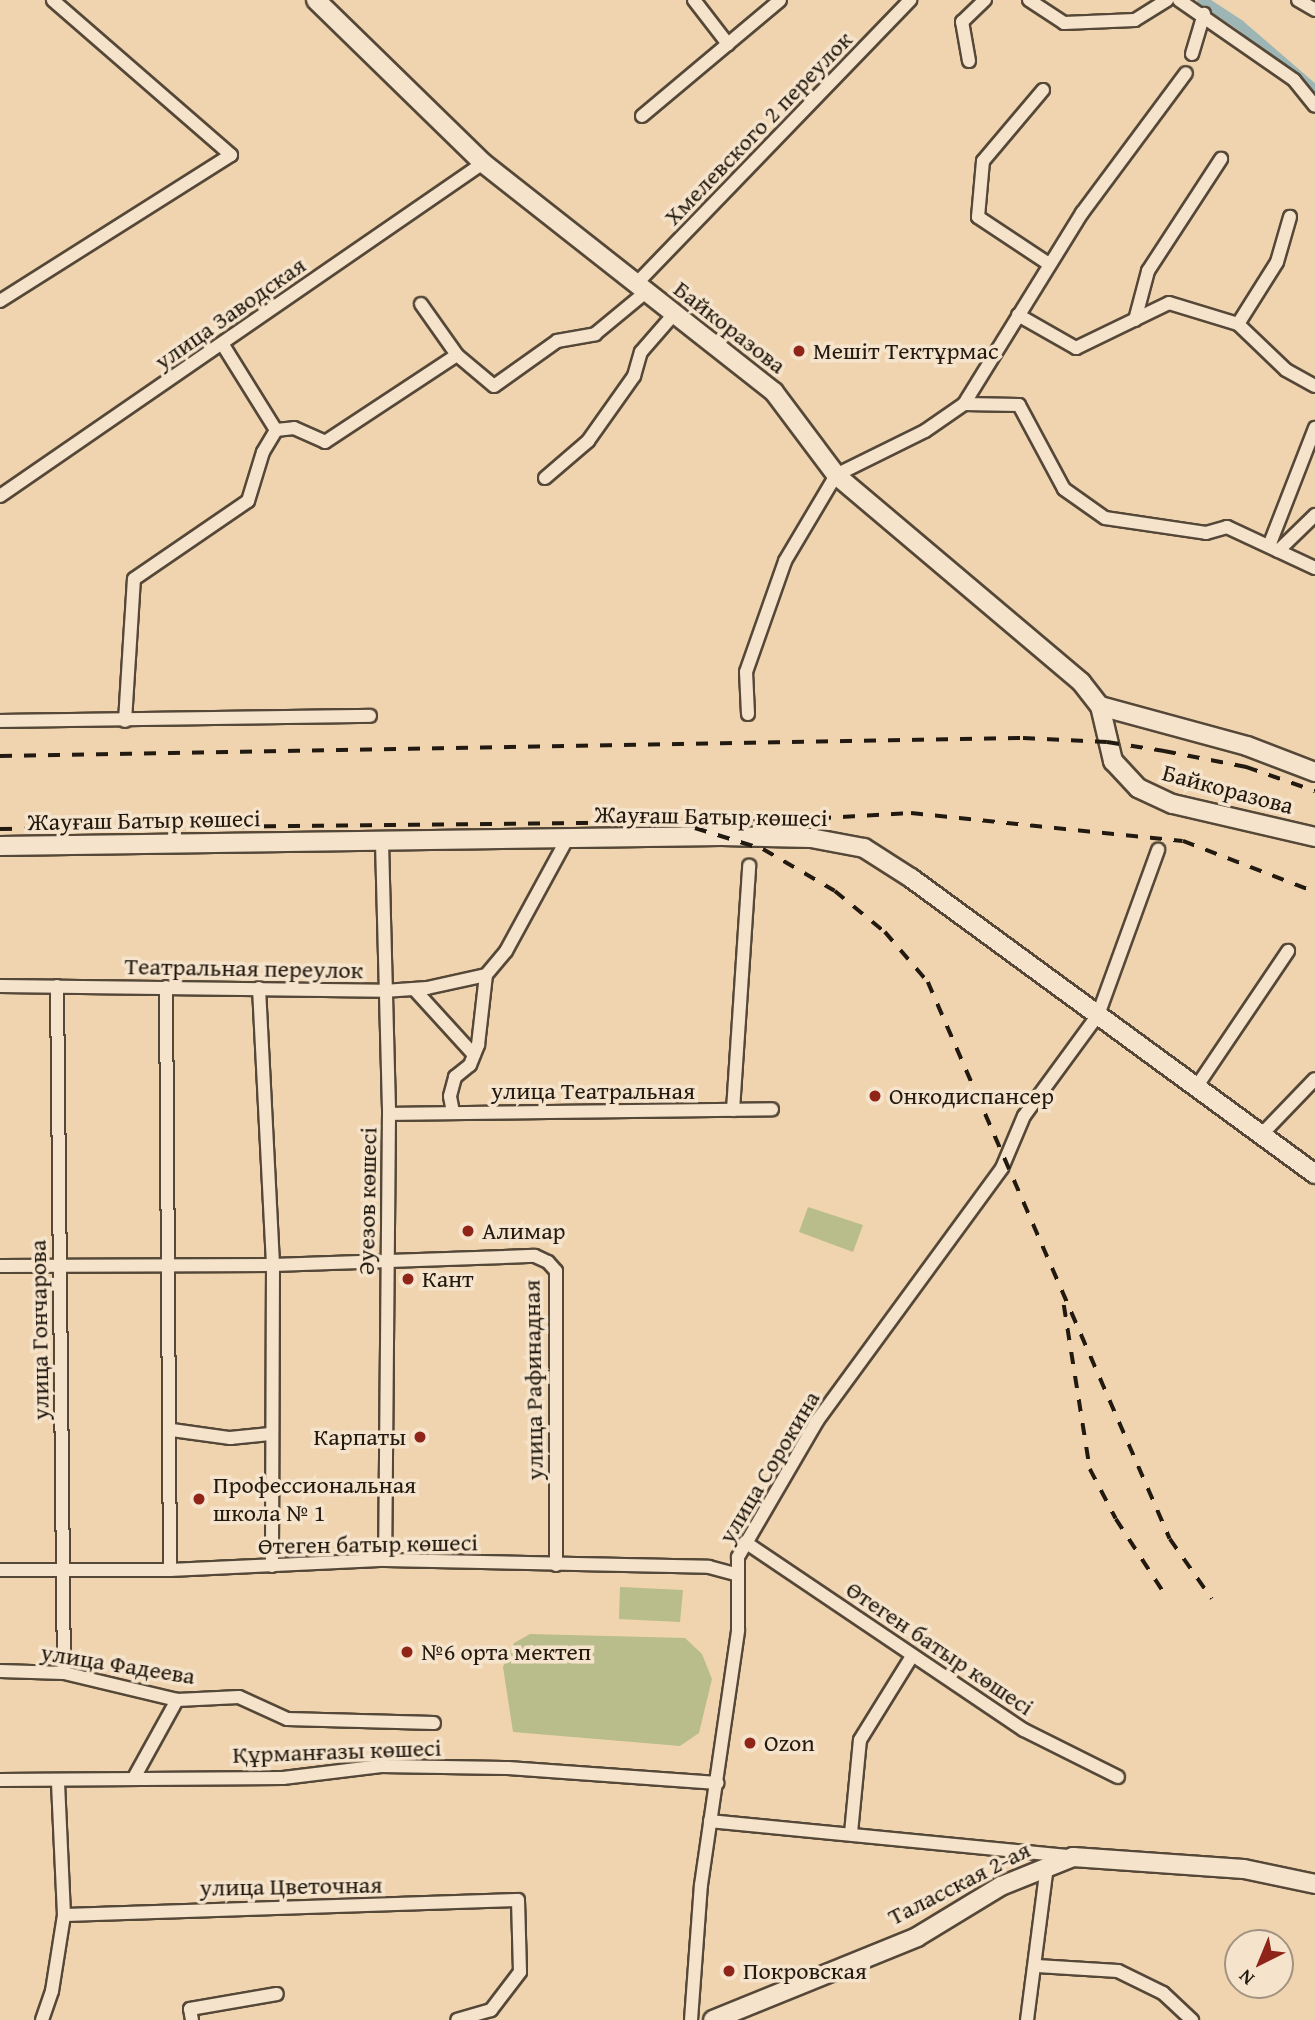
<!DOCTYPE html>
<html>
<head>
<meta charset="utf-8">
<style>
	body { margin:0 }
	#map { position:relative; width:1315px; height:2020px; overflow:hidden; background:#efd4af; font-family:"Gentium Book Plus",serif }
	div>[style] { position:absolute }
	.green>* { inset:0; background:#b9bd8b }
	.canal>* { height:10px; margin:-5px; padding:0 5px; transform-origin:5px; border-radius:5px; background:#9db6b5 }
	.roads { filter:drop-shadow(2px 0 #554838) drop-shadow(-2px 0 #554838) drop-shadow(0 2px #554838) drop-shadow(0 -2px #554838) }
	.street>* { height:12px; margin:-6px; padding:0 6px; transform-origin:6px; border-radius:6px; background:#f5e3cb }
	.secondary>* { height:18px; margin:-9px; padding:0 9px; transform-origin:9px; border-radius:9px; background:#f5e3cb }
	.rail>* { height:3.5px; margin-top:-1.75px; transform-origin:0; background:repeating-linear-gradient(90deg,#221a10 0 12px,transparent 0 24px) }
	.dots>* { width:19px; height:19px; translate:-50% -50%; box-sizing:border-box; border:4px solid #f5e3cb; border-radius:50% }
	span { translate:-50% -50%; white-space:nowrap; text-align:center; line-height:1.15; -webkit-text-stroke:7px #f5e3cb; paint-order:stroke }
	.street-label { font-size:24px; color:#221a10 }
	.poi-label { font-size:24px; color:#221a10 }
	.left { translate:0 -50%; text-align:left }
	.right { translate:-100% -50%; text-align:right }
	.north { position:absolute; left:1224px; top:1929px; width:70px; height:70px; box-sizing:border-box; background:#f5e3cb; border:2px solid #a19380; border-radius:50%; rotate:223deg; font-size:19px; font-weight:700; line-height:28px; text-align:center; color:#221a10 }
	.north::after { content:''; display:block; margin:auto; width:24px; height:32px; background:#8f2418; clip-path:polygon(50% 0,100% 100%,50% 72%,0 100%) }
</style>
</head>
<body>
<div id="map">
	<div class="green">
		<div style="clip-path:polygon(808px 1207px,863px 1225px,853px 1252px,799px 1232px)"></div>
		<div style="clip-path:polygon(620px 1587px,683px 1590px,680px 1622px,619px 1619px)"></div>
		<div style="clip-path:polygon(530px 1634px,685px 1638px,702px 1654px,712px 1679px,699px 1733px,680px 1746px,513px 1732px,503px 1667px,514px 1643px)"></div>
	</div>
	<div class="canal">
		<div style="left:1202px;top:0;width:45px;rotate:33.3deg"></div>
		<div style="left:1240px;top:25px;width:99px;rotate:40.9deg"></div>
	</div>
	<div class="roads">
		<div class="street">
			<div style="left:694px;top:0;width:56px;rotate:52.3deg"></div>
			<div style="left:1029px;top:0;width:42px;rotate:33.3deg"></div>
			<div style="left:1064px;top:23px;width:71px;rotate:-2.4deg"></div>
			<div style="left:1135px;top:20px;width:38px;rotate:-32deg"></div>
			<div style="left:1179px;top:0;width:140px;rotate:34.8deg"></div>
			<div style="left:1294px;top:80px;width:33px;rotate:51deg"></div>
			<div style="left:1298px;top:0;width:20px;rotate:30deg"></div>
			<div style="left:1192px;top:54px;width:42px;rotate:-73.3deg"></div>
			<div style="left:969px;top:61px;width:40px;rotate:-100deg"></div>
			<div style="left:962px;top:22px;width:32px;rotate:-44deg"></div>
			<div style="left:1043px;top:90px;width:93px;rotate:130.2deg"></div>
			<div style="left:983px;top:161px;width:56px;rotate:95.1deg"></div>
			<div style="left:978px;top:217px;width:85px;rotate:33.5deg"></div>
			<div style="left:642px;top:116px;width:180px;rotate:-40deg"></div>
			<div style="left:636px;top:284px;width:395px;rotate:-46deg"></div>
			<div style="left:0;top:301px;width:273px;rotate:-32.3deg"></div>
			<div style="left:231px;top:155px;width:236px;rotate:-139deg"></div>
			<div style="left:421px;top:304px;width:62px;rotate:54.8deg"></div>
			<div style="left:1018px;top:315px;width:67px;rotate:29.6deg"></div>
			<div style="left:1076px;top:348px;width:103px;rotate:-25.8deg"></div>
			<div style="left:1169px;top:303px;width:72px;rotate:16.9deg"></div>
			<div style="left:1238px;top:324px;width:66px;rotate:43.8deg"></div>
			<div style="left:1286px;top:370px;width:33px;rotate:29deg"></div>
			<div style="left:1135px;top:320px;width:51px;rotate:-75.1deg"></div>
			<div style="left:1148px;top:271px;width:134px;rotate:-56.9deg"></div>
			<div style="left:1238px;top:324px;width:73px;rotate:-57.8deg"></div>
			<div style="left:1277px;top:262px;width:47px;rotate:-73.9deg"></div>
			<div style="left:223px;top:345px;width:100px;rotate:58.1deg"></div>
			<div style="left:964px;top:404px;width:55px;rotate:1deg"></div>
			<div style="left:1019px;top:405px;width:95px;rotate:61.8deg"></div>
			<div style="left:1064px;top:489px;width:50px;rotate:35.3deg"></div>
			<div style="left:1105px;top:518px;width:102px;rotate:8.4deg"></div>
			<div style="left:1206px;top:533px;width:22px;rotate:-16deg"></div>
			<div style="left:1227px;top:527px;width:97px;rotate:25deg"></div>
			<div style="left:545px;top:478px;width:57px;rotate:-40.7deg"></div>
			<div style="left:588px;top:441px;width:80px;rotate:-54.7deg"></div>
			<div style="left:634px;top:376px;width:25px;rotate:-74deg"></div>
			<div style="left:641px;top:352px;width:50px;rotate:-49deg"></div>
			<div style="left:0;top:496px;width:587px;rotate:-34.58deg"></div>
			<div style="left:1269px;top:546px;width:127px;rotate:-68.7deg"></div>
			<div style="left:1278px;top:551px;width:52px;rotate:-44.2deg"></div>
			<div style="left:748px;top:714px;width:42px;rotate:-92.7deg"></div>
			<div style="left:746px;top:672px;width:118px;rotate:-70.6deg"></div>
			<div style="left:785px;top:561px;width:100px;rotate:-59.3deg"></div>
			<div style="left:836px;top:475px;width:99px;rotate:-26.3deg"></div>
			<div style="left:925px;top:431px;width:47px;rotate:-34.7deg"></div>
			<div style="left:964px;top:404px;width:225px;rotate:-58.3deg"></div>
			<div style="left:1082px;top:213px;width:174px;rotate:-53.4deg"></div>
			<div style="left:0;top:721px;width:370px;rotate:-0.8deg"></div>
			<div style="left:125px;top:721px;width:142px;rotate:-86.4deg"></div>
			<div style="left:134px;top:579px;width:138px;rotate:-34.4deg"></div>
			<div style="left:248px;top:501px;width:51px;rotate:-73deg"></div>
			<div style="left:263px;top:452px;width:26px;rotate:-59deg"></div>
			<div style="left:276px;top:430px;width:18px;rotate:-6deg"></div>
			<div style="left:294px;top:428px;width:34px;rotate:24deg"></div>
			<div style="left:325px;top:442px;width:158px;rotate:-33.4deg"></div>
			<div style="left:457px;top:355px;width:48px;rotate:40deg"></div>
			<div style="left:494px;top:386px;width:77px;rotate:-35.5deg"></div>
			<div style="left:557px;top:341px;width:39px;rotate:-10deg"></div>
			<div style="left:595px;top:334px;width:66px;rotate:-39.5deg"></div>
			<div style="left:382px;top:842px;width:272px;rotate:88.5deg"></div>
			<div style="left:389px;top:1114px;width:446px;rotate:90.5deg"></div>
			<div style="left:0;top:986px;width:384px;rotate:0.7deg"></div>
			<div style="left:384px;top:991px;width:43px;rotate:-4deg"></div>
			<div style="left:427px;top:988px;width:60px;rotate:-12.4deg"></div>
			<div style="left:57px;top:986px;width:687px;rotate:89.42deg"></div>
			<div style="left:166px;top:987px;width:583px;rotate:89.61deg"></div>
			<div style="left:259px;top:988px;width:277px;rotate:87.1deg"></div>
			<div style="left:273px;top:1265px;width:301px;rotate:90.2deg"></div>
			<div style="left:414px;top:989px;width:89px;rotate:47.7deg"></div>
			<div style="left:1197px;top:1086px;width:163px;rotate:-56deg"></div>
			<div style="left:733px;top:1110px;width:245px;rotate:-86.2deg"></div>
			<div style="left:453px;top:1112px;width:16px;rotate:-101deg"></div>
			<div style="left:450px;top:1096px;width:20px;rotate:-75deg"></div>
			<div style="left:455px;top:1077px;width:19px;rotate:-39deg"></div>
			<div style="left:470px;top:1065px;width:22px;rotate:-68deg"></div>
			<div style="left:478px;top:1045px;width:70px;rotate:-83.5deg"></div>
			<div style="left:486px;top:975px;width:31px;rotate:-50deg"></div>
			<div style="left:506px;top:951px;width:128px;rotate:-61.4deg"></div>
			<div style="left:389px;top:1114px;width:383px;rotate:-0.7deg"></div>
			<div style="left:1262px;top:1134px;width:76px;rotate:-46.1deg"></div>
			<div style="left:0;top:1266px;width:273px;rotate:-0.2deg"></div>
			<div style="left:273px;top:1265px;width:262px;rotate:-2deg"></div>
			<div style="left:535px;top:1256px;width:14px;rotate:25deg"></div>
			<div style="left:548px;top:1262px;width:12px;rotate:48deg"></div>
			<div style="left:556px;top:1271px;width:294px;rotate:90deg"></div>
			<div style="left:172px;top:1430px;width:59px;rotate:7.9deg"></div>
			<div style="left:230px;top:1438px;width:40px;rotate:-5.7deg"></div>
			<div style="left:745px;top:1542px;width:336px;rotate:34deg"></div>
			<div style="left:1024px;top:1730px;width:105px;rotate:26.6deg"></div>
			<div style="left:0;top:1570px;width:170px"></div>
			<div style="left:170px;top:1570px;width:215px;rotate:-2.7deg"></div>
			<div style="left:385px;top:1560px;width:324px;rotate:1.2deg"></div>
			<div style="left:709px;top:1567px;width:27px;rotate:15deg"></div>
			<div style="left:0;top:1671px;width:64px;rotate:1.8deg"></div>
			<div style="left:64px;top:1673px;width:116px;rotate:13.4deg"></div>
			<div style="left:177px;top:1700px;width:62px;rotate:-2.8deg"></div>
			<div style="left:239px;top:1697px;width:53px;rotate:24.6deg"></div>
			<div style="left:287px;top:1719px;width:147px;rotate:1.6deg"></div>
			<div style="left:135px;top:1776px;width:87px;rotate:-61.1deg"></div>
			<div style="left:0;top:1780px;width:283px;rotate:-0.4deg"></div>
			<div style="left:283px;top:1778px;width:99px;rotate:-7deg"></div>
			<div style="left:381px;top:1766px;width:127px;rotate:0.9deg"></div>
			<div style="left:508px;top:1768px;width:210px;rotate:4.1deg"></div>
			<div style="left:710px;top:1821px;width:361px;rotate:5.6deg"></div>
			<div style="left:851px;top:1833px;width:93px;rotate:-84.5deg"></div>
			<div style="left:860px;top:1740px;width:99px;rotate:-58.2deg"></div>
			<div style="left:64px;top:1915px;width:454px;rotate:-1.9deg"></div>
			<div style="left:518px;top:1900px;width:72px;rotate:88.4deg"></div>
			<div style="left:520px;top:1972px;width:48px;rotate:127.3deg"></div>
			<div style="left:491px;top:2010px;width:35px;rotate:164deg"></div>
			<div style="left:1037px;top:1966px;width:81px;rotate:3.5deg"></div>
			<div style="left:1118px;top:1971px;width:50px;rotate:26.1deg"></div>
			<div style="left:1163px;top:1993px;width:40px;rotate:43deg"></div>
			<div style="left:42px;top:2020px;width:31px;rotate:-71deg"></div>
			<div style="left:52px;top:1991px;width:77px;rotate:-81deg"></div>
			<div style="left:64px;top:1915px;width:134px;rotate:-92.6deg"></div>
			<div style="left:192px;top:2020px;width:11px;rotate:-100deg"></div>
			<div style="left:190px;top:2009px;width:88px;rotate:-9.8deg"></div>
			<div style="left:691px;top:2020px;width:135px;rotate:-85.8deg"></div>
			<div style="left:701px;top:1885px;width:258px;rotate:-81.7deg"></div>
			<div style="left:738px;top:1630px;width:73px;rotate:-90deg"></div>
			<div style="left:738px;top:1557px;width:157px;rotate:-59.8deg"></div>
			<div style="left:817px;top:1421px;width:313px;rotate:-53.8deg"></div>
			<div style="left:1002px;top:1168px;width:56px;rotate:-67.1deg"></div>
			<div style="left:1024px;top:1116px;width:125px;rotate:-53.8deg"></div>
			<div style="left:1098px;top:1015px;width:176px;rotate:-70deg"></div>
			<div style="left:1027px;top:2020px;width:156px;rotate:-82.6deg"></div>
		</div>
		<div class="secondary">
			<div style="left:316px;top:0;width:233px;rotate:44.3deg"></div>
			<div style="left:483px;top:163px;width:370px;rotate:38.2deg"></div>
			<div style="left:774px;top:392px;width:104px;rotate:53.2deg"></div>
			<div style="left:836px;top:475px;width:321px;rotate:40.2deg"></div>
			<div style="left:1081px;top:682px;width:31px;rotate:52deg"></div>
			<div style="left:1100px;top:706px;width:57px;rotate:76.7deg"></div>
			<div style="left:1113px;top:761px;width:37px;rotate:47deg"></div>
			<div style="left:1138px;top:788px;width:38px;rotate:25deg"></div>
			<div style="left:1173px;top:804px;width:146px;rotate:13.1deg"></div>
			<div style="left:1100px;top:706px;width:152px;rotate:15.2deg"></div>
			<div style="left:1247px;top:746px;width:73px;rotate:20.9deg"></div>
			<div style="left:0;top:846px;width:721px;rotate:-0.79deg"></div>
			<div style="left:721px;top:836px;width:90px;rotate:1.3deg"></div>
			<div style="left:811px;top:838px;width:54px;rotate:10.7deg"></div>
			<div style="left:864px;top:848px;width:56px;rotate:32.6deg"></div>
			<div style="left:911px;top:878px;width:501px;rotate:36.23deg"></div>
			<div style="left:713px;top:2020px;width:220px;rotate:-22.1deg"></div>
			<div style="left:917px;top:1937px;width:98px;rotate:-31.3deg"></div>
			<div style="left:1001px;top:1886px;width:78px;rotate:-21.9deg"></div>
			<div style="left:1073px;top:1857px;width:171px;rotate:4deg"></div>
			<div style="left:1244px;top:1869px;width:73px;rotate:11.9deg"></div>
		</div>
	</div>
	<div class="rail">
		<div style="left:0;top:756px;width:1023px;rotate:-1.01deg"></div>
		<div style="left:1023px;top:738px;width:84px;rotate:2.7deg"></div>
		<div style="left:1107px;top:742px;width:58px;rotate:9deg"></div>
		<div style="left:1164px;top:751px;width:84px;rotate:11deg"></div>
		<div style="left:1246px;top:767px;width:73px;rotate:19.2deg"></div>
		<div style="left:695px;top:828px;width:71px;rotate:17.2deg"></div>
		<div style="left:763px;top:849px;width:83px;rotate:30.3deg"></div>
		<div style="left:835px;top:891px;width:65px;rotate:39.4deg"></div>
		<div style="left:885px;top:932px;width:66px;rotate:49.3deg"></div>
		<div style="left:928px;top:982px;width:607px;rotate:66.52deg"></div>
		<div style="left:1170px;top:1539px;width:73px;rotate:55deg"></div>
		<div style="left:0;top:829px;width:771px;rotate:-0.59deg"></div>
		<div style="left:771px;top:821px;width:140px;rotate:-3.3deg"></div>
		<div style="left:911px;top:813px;width:273px;rotate:5.9deg"></div>
		<div style="left:1183px;top:841px;width:142px;rotate:21.1deg"></div>
		<div style="left:1064px;top:1305px;width:166px;rotate:81deg"></div>
		<div style="left:1090px;top:1469px;width:56px;rotate:62.5deg"></div>
		<div style="left:1116px;top:1519px;width:88px;rotate:57deg"></div>
	</div>
	<div class="dots">
		<div style="left:799px;top:351px;background:#8f2418"></div>
		<div style="left:875px;top:1096px;background:#8f2418"></div>
		<div style="left:468px;top:1231px;background:#8f2418"></div>
		<div style="left:408px;top:1279px;background:#8f2418"></div>
		<div style="left:420px;top:1437px;background:#8f2418"></div>
		<div style="left:199px;top:1499px;background:#8f2418"></div>
		<div style="left:407px;top:1652px;background:#8f2418"></div>
		<div style="left:750px;top:1743px;background:#8f2418"></div>
		<div style="left:729px;top:1971px;background:#8f2418"></div>
	</div>
	<div class="street-label">
		<span style="left:758px;top:128px;rotate:-46deg">Хмелевского 2 переулок</span>
		<span style="left:230px;top:313px;rotate:-35deg">улица Заводская</span>
		<span style="left:730px;top:327px;rotate:38deg">Байкоразова</span>
		<span style="left:1228px;top:789px;rotate:15deg">Байкоразова</span>
		<span style="left:711px;top:816px;rotate:1deg">Жауғаш Батыр көшесі</span>
		<span style="left:144px;top:820px;rotate:-1deg">Жауғаш Батыр көшесі</span>
		<span style="left:244px;top:968px;rotate:1deg">Театральная переулок</span>
		<span style="left:593px;top:1091px">улица Театральная</span>
		<span style="left:367px;top:1201px;rotate:-89deg">Әуезов көшесі</span>
		<span style="left:39px;top:1330px;rotate:-91deg">улица Гончарова</span>
		<span style="left:533px;top:1380px;rotate:-91deg">улица Рафинадная</span>
		<span style="left:769px;top:1467px;rotate:-59deg">улица Сорокина</span>
		<span style="left:368px;top:1544px;rotate:-1deg">Өтеген батыр көшесі</span>
		<span style="left:940px;top:1648px;rotate:34deg">Өтеген батыр көшесі</span>
		<span style="left:118px;top:1664px;rotate:9deg">улица Фадеева</span>
		<span style="left:337px;top:1751px;rotate:-2deg">Құрманғазы көшесі</span>
		<span style="left:959px;top:1883px;rotate:-27deg">Таласская 2-ая</span>
		<span style="left:291px;top:1886px;rotate:-1deg">улица Цветочная</span>
	</div>
	<div class="poi-label">
		<span class="left" style="left:813px;top:351px">Мешіт Тектұрмас</span>
		<span class="left" style="left:889px;top:1096px">Онкодиспансер</span>
		<span class="left" style="left:482px;top:1231px">Алимар</span>
		<span class="left" style="left:422px;top:1279px">Кант</span>
		<span class="right" style="left:406px;top:1437px">Карпаты</span>
		<span class="left" style="left:213px;top:1499px">Профессиональная<br>школа № 1</span>
		<span class="left" style="left:421px;top:1652px">№6 орта мектеп</span>
		<span class="left" style="left:764px;top:1743px">Ozon</span>
		<span class="left" style="left:743px;top:1971px">Покровская</span>
	</div>
	<div class="north">N</div>
</div>
</body>
</html>
